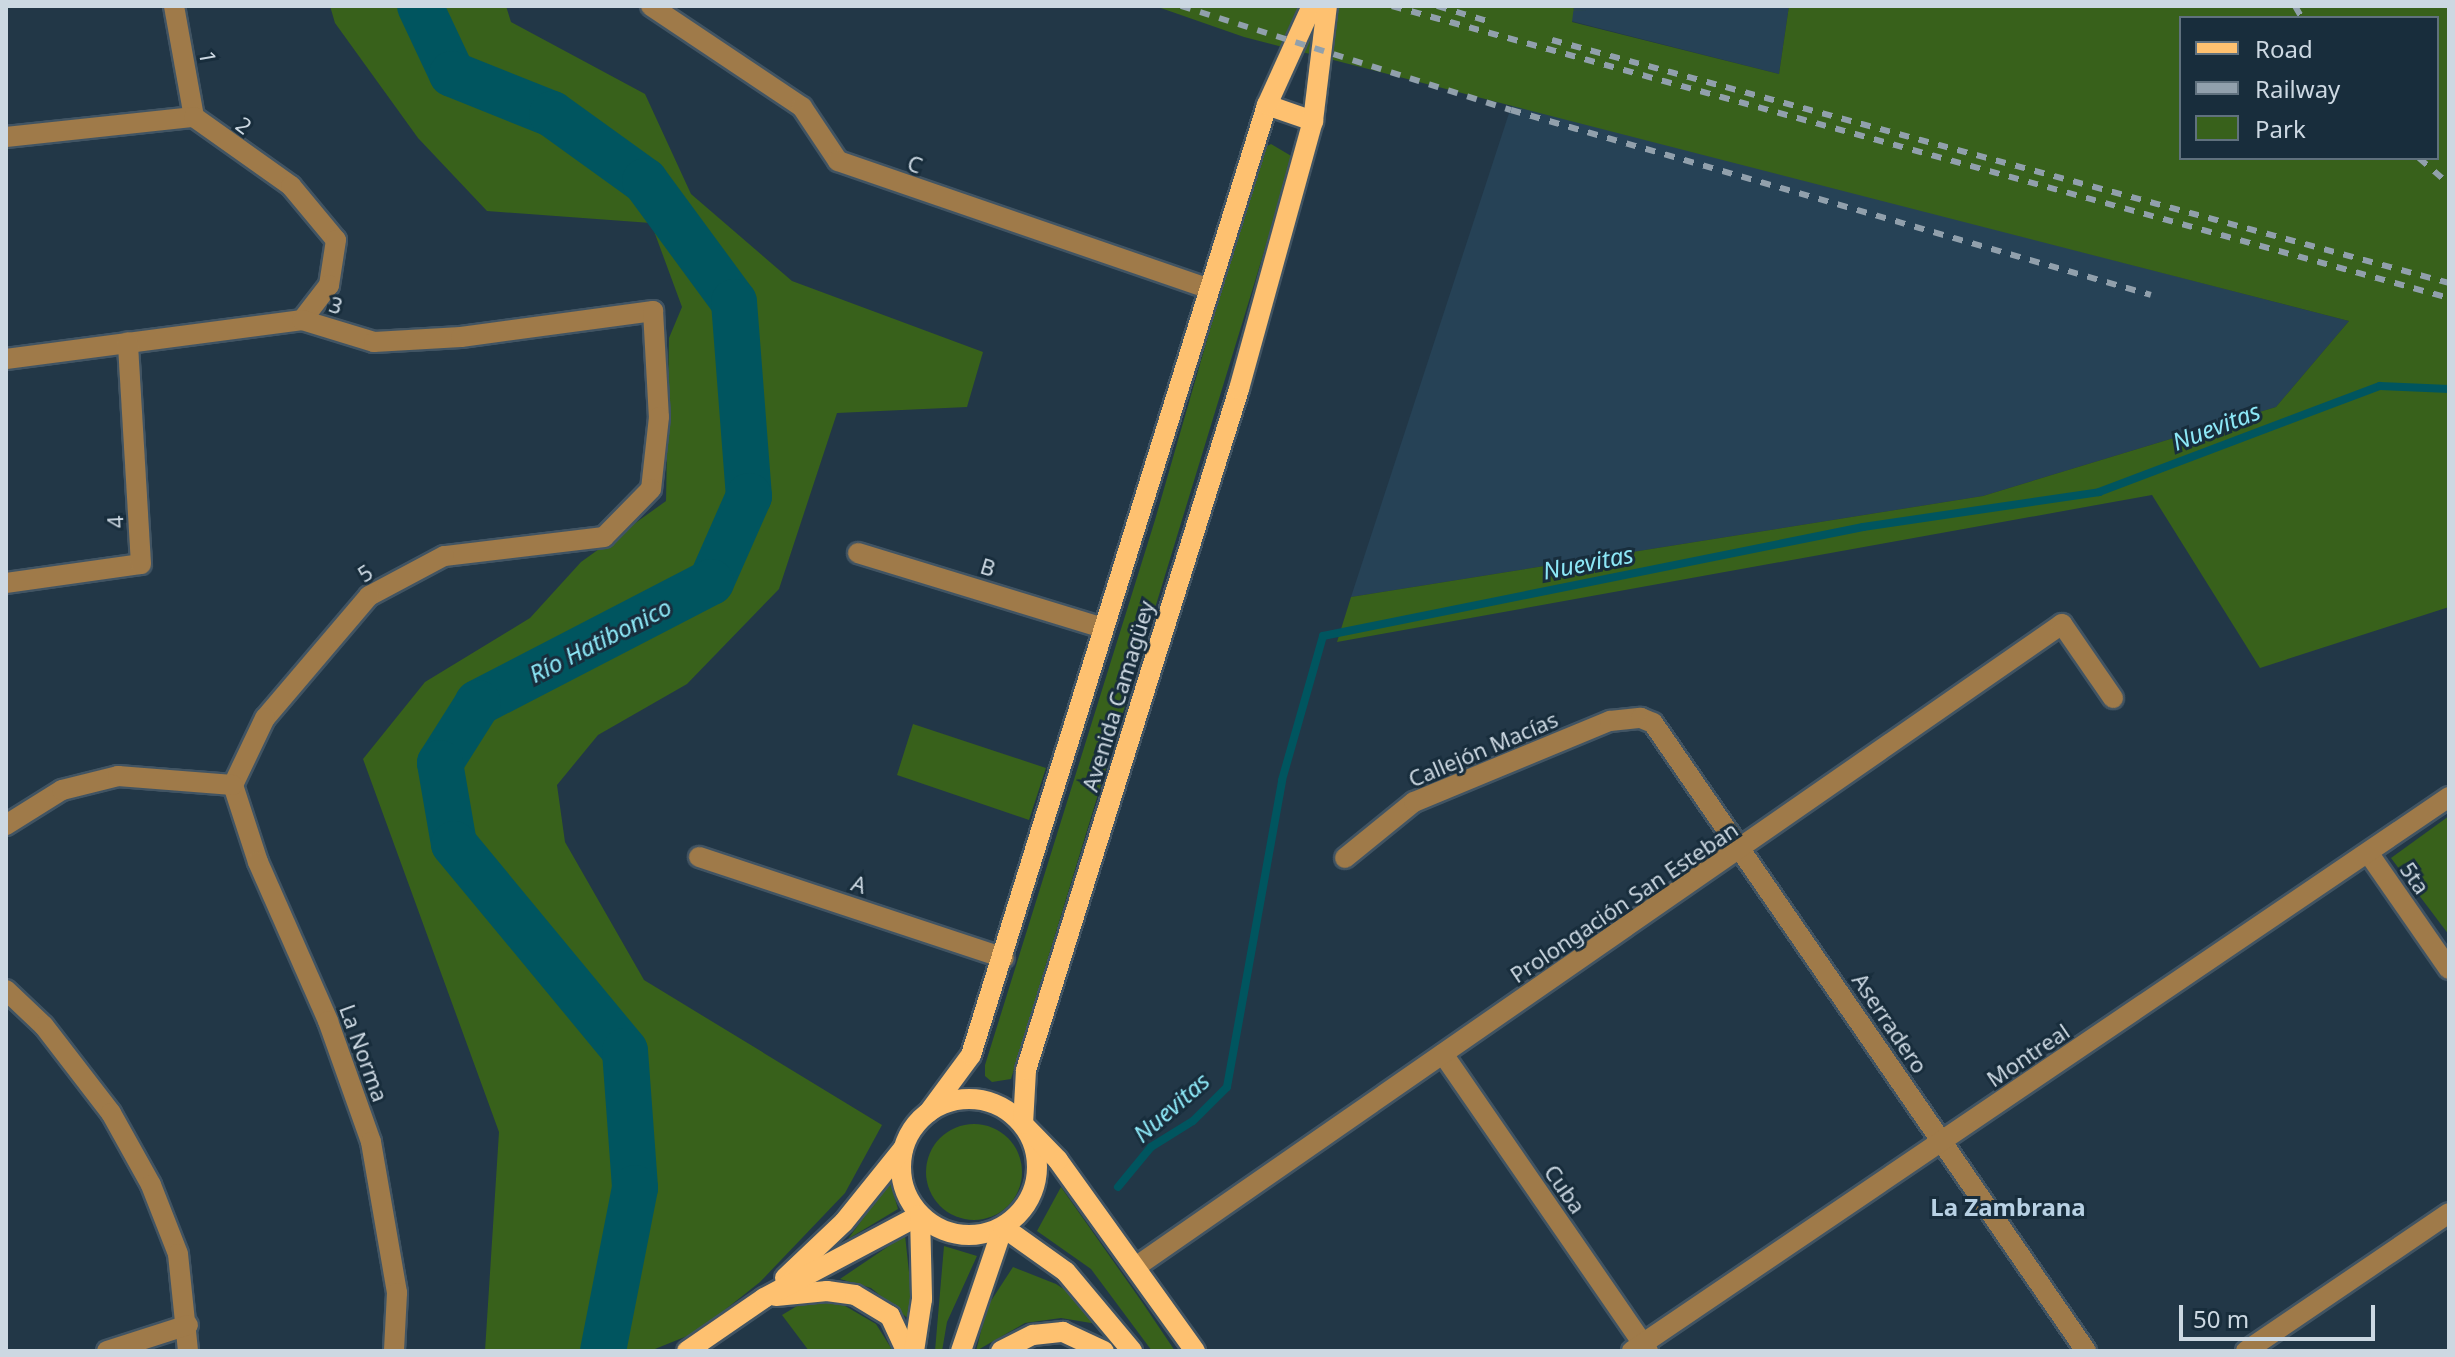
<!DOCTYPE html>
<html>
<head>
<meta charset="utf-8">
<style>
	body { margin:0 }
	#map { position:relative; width:2455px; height:1357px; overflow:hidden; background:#223747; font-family:"Noto Sans",sans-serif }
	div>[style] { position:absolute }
	.built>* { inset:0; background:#264256 }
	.green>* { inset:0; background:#38611b }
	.round { border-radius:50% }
	.stream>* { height:8px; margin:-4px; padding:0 4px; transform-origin:4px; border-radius:4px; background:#00555f }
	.river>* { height:46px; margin:-23px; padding:0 23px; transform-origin:23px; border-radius:23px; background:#00555f }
	.roads { filter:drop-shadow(2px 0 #415463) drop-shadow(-2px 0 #415463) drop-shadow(0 2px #415463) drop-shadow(0 -2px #415463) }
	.minor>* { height:20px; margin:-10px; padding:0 10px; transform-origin:10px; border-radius:10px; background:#9f7a49 }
	.major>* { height:20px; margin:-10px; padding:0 10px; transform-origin:10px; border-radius:10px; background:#fec170 }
	.major>.ring { margin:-10px; padding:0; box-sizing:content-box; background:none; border:20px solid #fec170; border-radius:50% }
	.rail>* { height:6px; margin-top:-3px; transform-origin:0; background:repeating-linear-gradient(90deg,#91a0ac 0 10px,transparent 0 20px) }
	span { translate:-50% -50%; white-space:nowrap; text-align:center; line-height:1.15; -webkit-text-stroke:6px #182d3c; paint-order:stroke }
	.street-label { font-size:22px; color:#ccd8e2 }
	.water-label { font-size:24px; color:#8ce7f6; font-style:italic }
	.neighbourhood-label { font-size:24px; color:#b8d1e4; font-weight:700 }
	.frame { position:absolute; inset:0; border:8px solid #ccd8e2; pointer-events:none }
	.legend { position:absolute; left:2179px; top:16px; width:260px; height:144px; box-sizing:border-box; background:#182d3c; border:2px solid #60717e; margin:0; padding:10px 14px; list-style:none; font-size:24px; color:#ccd8e2 }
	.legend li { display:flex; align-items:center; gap:16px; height:40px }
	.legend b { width:40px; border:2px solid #60717e }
	.scale { position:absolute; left:2179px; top:1305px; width:196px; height:36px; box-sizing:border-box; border:4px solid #ccd8e2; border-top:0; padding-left:10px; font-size:24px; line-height:28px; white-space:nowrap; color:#ccd8e2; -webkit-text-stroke:6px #182d3c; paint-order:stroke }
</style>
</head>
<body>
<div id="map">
	<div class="built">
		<div style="clip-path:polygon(1574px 6px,1789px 6px,1779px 74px,1571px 21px)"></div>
		<div style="clip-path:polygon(1512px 104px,2349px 321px,2276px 407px,1983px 496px,1351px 597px)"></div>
	</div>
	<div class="green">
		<div style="clip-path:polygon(330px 6px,506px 6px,511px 22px,645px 94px,691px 194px,792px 281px,983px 352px,967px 407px,837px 413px,779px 589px,687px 684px,598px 735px,557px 785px,565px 842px,644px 980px,882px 1125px,845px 1193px,760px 1282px,697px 1332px,650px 1351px,485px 1351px,499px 1132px,363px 759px,425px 682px,530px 618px,581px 562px,666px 501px,669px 338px,682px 307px,651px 223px,487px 211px,418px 138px,335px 23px)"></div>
		<div style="clip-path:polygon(evenodd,1155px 6px,1574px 6px,1572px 22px,1779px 74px,1789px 6px,2449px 6px,2449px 607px,2260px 668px,2152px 495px,1337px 642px,1351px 597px,1983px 496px,2276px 407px,2349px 321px,1244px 37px,1155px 6px,2181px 18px,2437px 18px,2437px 158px,2181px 158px,2181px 18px)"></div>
		<div style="clip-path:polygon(1271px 144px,1293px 157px,1011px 1079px,992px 1082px,985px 1076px,985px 1065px,1155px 520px,1262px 149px)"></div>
		<div style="clip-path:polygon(913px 724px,1046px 768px,1029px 820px,897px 775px)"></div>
		<div style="clip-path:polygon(2449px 816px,2449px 935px,2391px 858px)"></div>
		<div class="round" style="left:926px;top:1124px;width:96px;height:96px"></div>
		<div style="clip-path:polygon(890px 1181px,898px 1209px,848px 1239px)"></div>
		<div style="clip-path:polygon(1061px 1187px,1142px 1302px,1175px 1351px,1152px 1351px,1091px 1269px,1037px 1231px)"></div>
		<div style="clip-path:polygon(905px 1235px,911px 1291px,911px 1321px,871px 1288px,840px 1279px)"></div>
		<div style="clip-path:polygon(944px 1246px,977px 1256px,947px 1322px,942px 1351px,935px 1351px)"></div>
		<div style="clip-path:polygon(1013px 1267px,1056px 1284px,1076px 1297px,1097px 1324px,1061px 1318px,1025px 1323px,976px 1351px,987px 1307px)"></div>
		<div style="clip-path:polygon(835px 1300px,876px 1324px,893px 1351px,809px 1351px,782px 1315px,802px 1303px)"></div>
	</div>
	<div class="stream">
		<div style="left:1118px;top:1187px;width:52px;rotate:-50.5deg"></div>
		<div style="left:1151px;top:1147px;width:49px;rotate:-31.8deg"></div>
		<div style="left:1193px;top:1121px;width:48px;rotate:-45deg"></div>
		<div style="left:1227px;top:1087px;width:312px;rotate:-79.8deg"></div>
		<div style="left:1282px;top:780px;width:150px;rotate:-74.1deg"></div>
		<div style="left:1323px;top:636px;width:551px;rotate:-11.41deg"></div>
		<div style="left:1863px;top:527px;width:239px;rotate:-8.4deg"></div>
		<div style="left:2099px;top:492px;width:300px;rotate:-20.7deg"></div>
		<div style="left:2380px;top:386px;width:69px;rotate:2.5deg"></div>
	</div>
	<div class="river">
		<div style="left:420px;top:6px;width:75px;rotate:64.8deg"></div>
		<div style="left:452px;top:74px;width:108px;rotate:21.8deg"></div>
		<div style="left:552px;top:114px;width:115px;rotate:35.8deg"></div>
		<div style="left:645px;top:181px;width:150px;rotate:53.7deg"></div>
		<div style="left:734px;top:302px;width:195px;rotate:85.6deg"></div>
		<div style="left:749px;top:496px;width:94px;rotate:113.8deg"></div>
		<div style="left:711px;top:582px;width:263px;rotate:152.6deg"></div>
		<div style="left:478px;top:703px;width:71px;rotate:122.3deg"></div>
		<div style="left:440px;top:763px;width:82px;rotate:80.2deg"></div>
		<div style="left:454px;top:844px;width:268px;rotate:50.4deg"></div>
		<div style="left:625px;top:1051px;width:137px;rotate:85.8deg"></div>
		<div style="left:635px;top:1188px;width:166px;rotate:101.1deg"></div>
	</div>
	<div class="roads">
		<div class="minor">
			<div style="left:174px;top:6px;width:113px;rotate:79.8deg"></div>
			<div style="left:651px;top:6px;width:182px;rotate:33.8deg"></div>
			<div style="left:802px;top:107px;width:65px;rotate:56.3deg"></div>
			<div style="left:838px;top:161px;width:392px;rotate:19deg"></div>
			<div style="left:6px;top:137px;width:189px;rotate:-6.1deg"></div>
			<div style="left:194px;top:117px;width:119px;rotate:35.4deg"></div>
			<div style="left:291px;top:186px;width:70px;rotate:50.2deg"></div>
			<div style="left:336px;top:240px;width:46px;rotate:98.8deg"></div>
			<div style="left:329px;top:285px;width:44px;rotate:127.6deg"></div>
			<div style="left:6px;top:359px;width:299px;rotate:-7.5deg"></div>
			<div style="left:302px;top:320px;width:75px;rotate:17deg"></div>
			<div style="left:374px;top:342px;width:87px;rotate:-3.3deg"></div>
			<div style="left:461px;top:337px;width:194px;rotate:-7.7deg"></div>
			<div style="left:653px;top:311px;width:106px;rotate:86.8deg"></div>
			<div style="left:659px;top:417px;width:72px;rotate:96.3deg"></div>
			<div style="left:651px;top:489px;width:67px;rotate:134.4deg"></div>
			<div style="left:604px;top:537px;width:161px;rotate:173.2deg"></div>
			<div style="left:444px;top:556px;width:85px;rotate:151.9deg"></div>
			<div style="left:369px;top:596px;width:160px;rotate:130.4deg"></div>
			<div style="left:265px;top:718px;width:74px;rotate:115.5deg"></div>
			<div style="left:858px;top:553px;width:257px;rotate:17deg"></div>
			<div style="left:6px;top:583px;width:136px;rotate:-8deg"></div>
			<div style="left:141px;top:564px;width:222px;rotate:-93.4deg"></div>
			<div style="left:233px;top:785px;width:81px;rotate:72deg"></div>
			<div style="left:258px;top:862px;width:174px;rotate:66.2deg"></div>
			<div style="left:328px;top:1021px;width:128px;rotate:70.4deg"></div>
			<div style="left:371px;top:1142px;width:153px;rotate:80.2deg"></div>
			<div style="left:397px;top:1293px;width:58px;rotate:93deg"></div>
			<div style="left:6px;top:825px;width:66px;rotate:-32deg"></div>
			<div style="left:62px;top:790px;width:58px;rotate:-14deg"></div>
			<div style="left:118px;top:776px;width:115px;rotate:4.5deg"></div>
			<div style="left:2369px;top:854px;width:140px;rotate:55.2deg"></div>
			<div style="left:699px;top:857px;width:321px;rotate:18.3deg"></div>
			<div style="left:1345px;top:858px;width:89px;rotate:-39.1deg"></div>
			<div style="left:1414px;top:802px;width:212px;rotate:-22.5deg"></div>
			<div style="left:1610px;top:721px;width:31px;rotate:-6deg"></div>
			<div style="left:1641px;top:718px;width:13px;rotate:23deg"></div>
			<div style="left:1653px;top:723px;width:763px;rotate:55.41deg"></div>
			<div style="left:6px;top:990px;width:52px;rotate:43.5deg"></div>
			<div style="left:44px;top:1026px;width:110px;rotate:52.4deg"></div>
			<div style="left:111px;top:1113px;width:82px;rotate:60.9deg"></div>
			<div style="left:151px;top:1185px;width:74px;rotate:68.6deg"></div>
			<div style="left:178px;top:1254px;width:98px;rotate:84.1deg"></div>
			<div style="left:1443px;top:1054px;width:361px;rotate:55.4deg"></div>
			<div style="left:1137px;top:1266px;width:1126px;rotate:-34.76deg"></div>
			<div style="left:2062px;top:624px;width:90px;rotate:55.4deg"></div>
			<div style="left:107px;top:1351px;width:85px;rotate:-17.8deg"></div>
			<div style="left:1632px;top:1351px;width:987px;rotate:-34.14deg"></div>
			<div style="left:2246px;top:1351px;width:245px;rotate:-34.2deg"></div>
		</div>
		<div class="major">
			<div style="left:1267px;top:105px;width:49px;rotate:19.2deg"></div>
			<div class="ring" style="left:901px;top:1099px;width:116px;height:116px"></div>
			<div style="left:929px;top:1112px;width:71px;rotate:-53.6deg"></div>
			<div style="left:971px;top:1055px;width:995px;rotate:-72.69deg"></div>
			<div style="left:1267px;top:105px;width:109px;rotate:-65.6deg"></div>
			<div style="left:785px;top:1278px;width:81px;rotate:-43.5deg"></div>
			<div style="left:844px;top:1222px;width:94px;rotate:-51.1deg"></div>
			<div style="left:776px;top:1296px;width:51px;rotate:-5.6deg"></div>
			<div style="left:827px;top:1291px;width:28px;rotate:8deg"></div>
			<div style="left:855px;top:1295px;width:41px;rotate:31deg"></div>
			<div style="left:890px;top:1316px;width:38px;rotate:65deg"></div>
			<div style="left:687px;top:1351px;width:93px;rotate:-34.5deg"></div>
			<div style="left:764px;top:1298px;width:177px;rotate:-28deg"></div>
			<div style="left:920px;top:1215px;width:84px;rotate:88.6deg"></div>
			<div style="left:922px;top:1299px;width:53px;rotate:98.7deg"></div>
			<div style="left:961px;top:1351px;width:131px;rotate:-71.3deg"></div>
			<div style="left:1003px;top:1227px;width:77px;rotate:35.5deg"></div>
			<div style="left:1066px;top:1272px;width:103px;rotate:50.1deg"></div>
			<div style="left:1001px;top:1351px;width:36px;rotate:-27deg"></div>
			<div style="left:1033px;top:1335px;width:30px;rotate:-6deg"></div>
			<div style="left:1063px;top:1332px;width:45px;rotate:24.9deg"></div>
			<div style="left:1195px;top:1351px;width:235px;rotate:-125.7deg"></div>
			<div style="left:1058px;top:1160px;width:50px;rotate:-134.2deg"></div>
			<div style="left:1023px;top:1124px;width:54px;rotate:-86.8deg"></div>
			<div style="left:1026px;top:1070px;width:714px;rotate:-72.63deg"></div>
			<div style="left:1239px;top:389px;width:278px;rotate:-74.6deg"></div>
			<div style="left:1313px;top:121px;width:116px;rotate:-83.1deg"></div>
		</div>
	</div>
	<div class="rail">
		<div style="left:1181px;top:6px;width:346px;rotate:17.5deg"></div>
		<div style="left:1511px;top:110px;width:666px;rotate:16.12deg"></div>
		<div style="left:1392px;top:6px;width:1097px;rotate:15.44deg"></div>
		<div style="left:1437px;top:6px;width:52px;rotate:16.7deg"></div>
		<div style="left:2295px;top:6px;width:14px;rotate:60deg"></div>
		<div style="left:1552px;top:40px;width:929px;rotate:15.16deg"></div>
		<div style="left:2419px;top:158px;width:40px;rotate:41deg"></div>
	</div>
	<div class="street-label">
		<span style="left:208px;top:57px;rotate:80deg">1</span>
		<span style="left:244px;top:125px;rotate:37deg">2</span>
		<span style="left:915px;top:164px;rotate:20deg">C</span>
		<span style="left:336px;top:305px;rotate:17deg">3</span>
		<span style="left:115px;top:522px;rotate:-93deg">4</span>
		<span style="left:988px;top:567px;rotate:17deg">B</span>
		<span style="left:365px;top:573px;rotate:-33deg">5</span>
		<span style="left:1118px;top:696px;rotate:-73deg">Avenida Camagüey</span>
		<span style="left:1483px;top:749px;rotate:-23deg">Callejón Macías</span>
		<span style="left:2415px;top:878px;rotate:55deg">5ta</span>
		<span style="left:859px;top:884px;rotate:18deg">A</span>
		<span style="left:1624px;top:902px;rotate:-34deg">Prolongación San Esteban</span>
		<span style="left:1890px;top:1023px;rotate:56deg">Aserradero</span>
		<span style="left:364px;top:1053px;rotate:70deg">La Norma</span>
		<span style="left:2028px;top:1055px;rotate:-34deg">Montreal</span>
		<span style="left:1565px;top:1189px;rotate:55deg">Cuba</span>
	</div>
	<div class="water-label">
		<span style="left:2216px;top:426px;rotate:-21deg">Nuevitas</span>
		<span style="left:1588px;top:562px;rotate:-11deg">Nuevitas</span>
		<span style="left:600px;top:640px;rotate:-27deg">Río Hatibonico</span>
		<span style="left:1171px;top:1107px;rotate:-41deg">Nuevitas</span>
	</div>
	<div class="neighbourhood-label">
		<span style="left:2008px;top:1207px">La Zambrana</span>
	</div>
	<div class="frame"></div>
	<ul class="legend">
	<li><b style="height:10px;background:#fec170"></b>Road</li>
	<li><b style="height:10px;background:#91a0ac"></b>Railway</li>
	<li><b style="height:22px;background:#38611b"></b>Park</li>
	</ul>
	<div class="scale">50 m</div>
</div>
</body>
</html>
